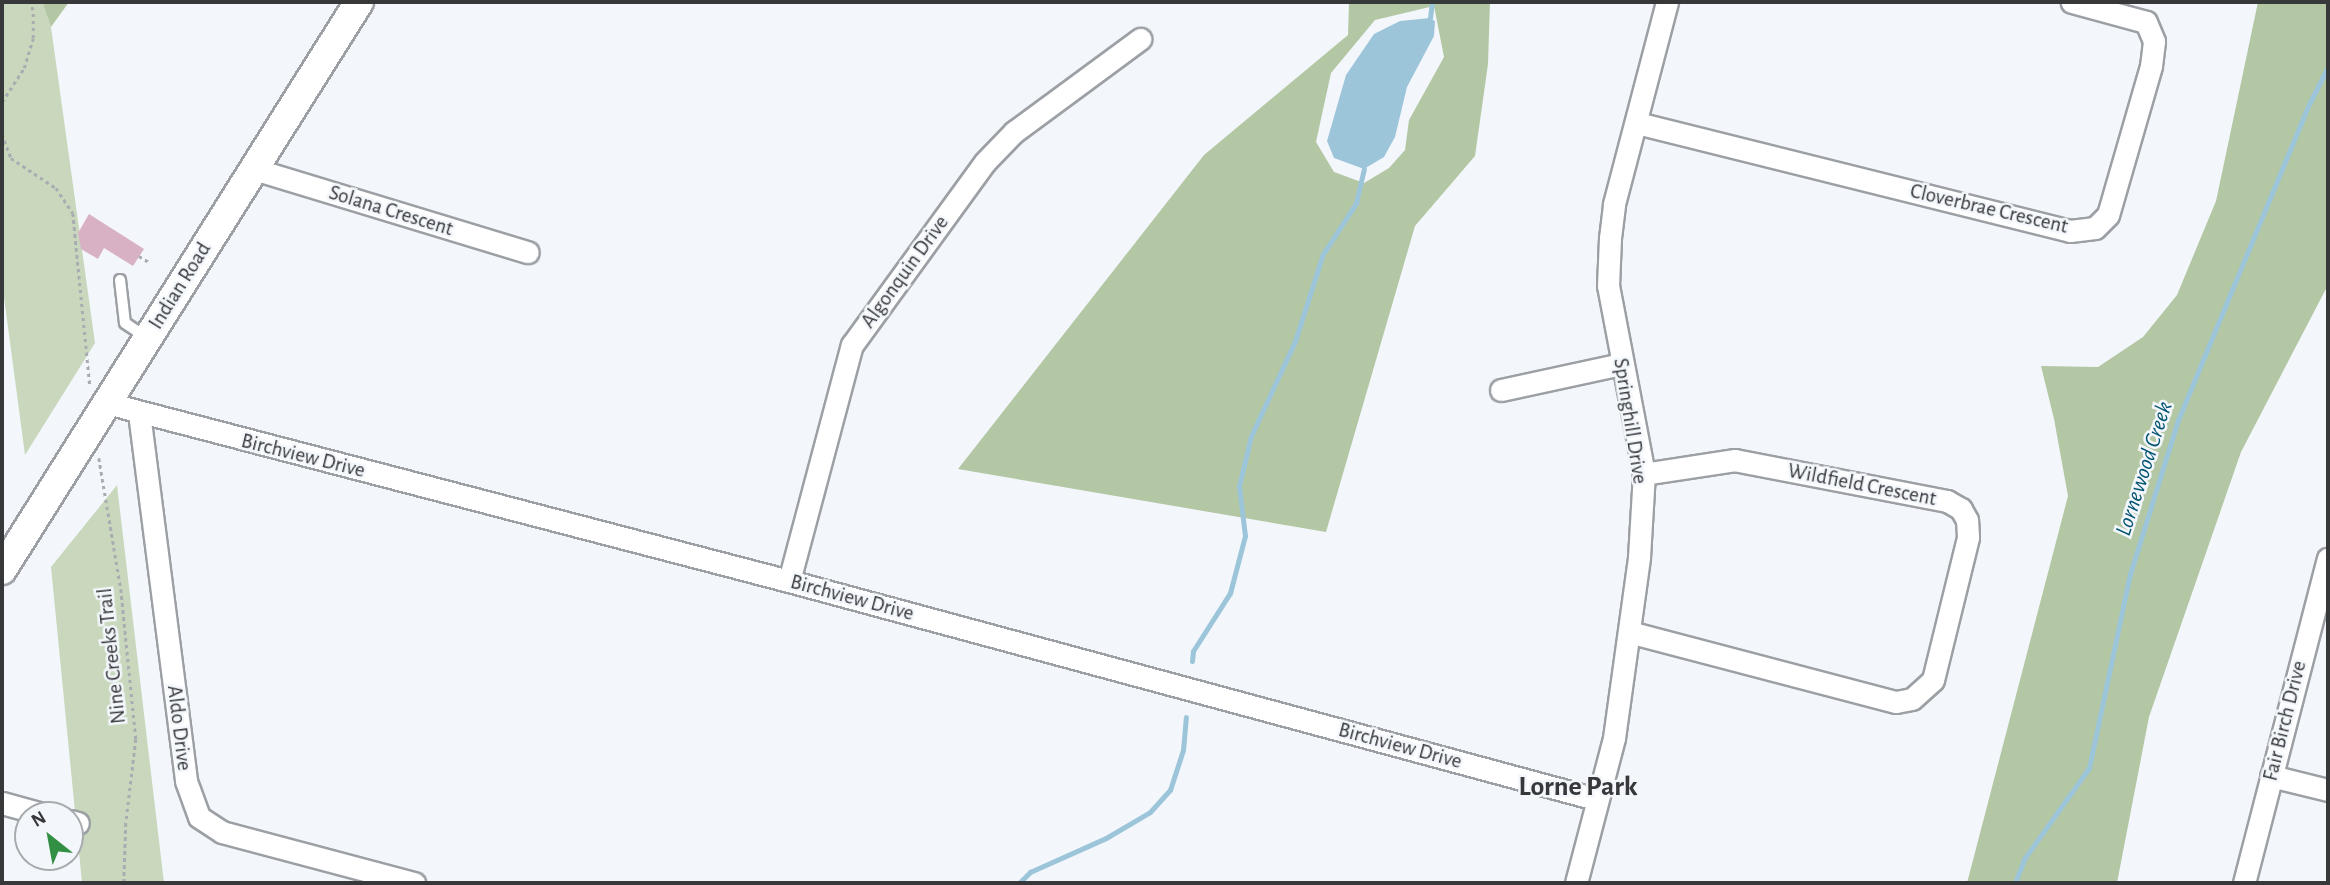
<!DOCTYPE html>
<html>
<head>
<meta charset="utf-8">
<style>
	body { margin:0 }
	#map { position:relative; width:2330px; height:885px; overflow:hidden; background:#f3f7fc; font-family:"Alegreya Sans",sans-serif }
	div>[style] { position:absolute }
	.green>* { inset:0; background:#c9d8bd }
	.forest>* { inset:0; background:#b3c7a4 }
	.water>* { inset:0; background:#9cc5da }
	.stream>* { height:5px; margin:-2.5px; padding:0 2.5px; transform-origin:2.5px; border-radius:2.5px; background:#9cc5da }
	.building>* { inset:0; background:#d9b1c5 }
	.path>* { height:2.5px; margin-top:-1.25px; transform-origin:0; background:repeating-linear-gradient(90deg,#a9acb0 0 3.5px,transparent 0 7px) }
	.roads { filter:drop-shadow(2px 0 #9ca0a5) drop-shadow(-2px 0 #9ca0a5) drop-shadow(0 2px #9ca0a5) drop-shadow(0 -2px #9ca0a5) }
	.lane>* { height:10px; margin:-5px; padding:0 5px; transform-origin:5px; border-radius:5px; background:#fff }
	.street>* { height:21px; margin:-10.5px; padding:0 10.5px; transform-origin:10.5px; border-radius:10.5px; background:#fff }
	.secondary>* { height:28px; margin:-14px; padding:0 14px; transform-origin:14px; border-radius:14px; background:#fff }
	span { translate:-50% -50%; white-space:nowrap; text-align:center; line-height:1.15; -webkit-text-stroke:5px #f3f7fc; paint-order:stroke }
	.street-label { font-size:21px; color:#37383a }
	.water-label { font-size:23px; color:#055472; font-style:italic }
	.district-label { font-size:28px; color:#37383a; font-weight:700 }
	.frame { position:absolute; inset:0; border:4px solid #37383a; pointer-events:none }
	.north { position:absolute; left:14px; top:801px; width:70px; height:70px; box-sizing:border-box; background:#f3f7fc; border:2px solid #a8abae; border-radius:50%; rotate:329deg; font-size:19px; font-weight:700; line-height:28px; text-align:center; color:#37383a }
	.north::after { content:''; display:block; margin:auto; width:24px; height:32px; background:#319043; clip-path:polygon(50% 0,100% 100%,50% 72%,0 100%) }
</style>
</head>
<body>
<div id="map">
	<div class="green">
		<div style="clip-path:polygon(2px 2px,44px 2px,51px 27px,95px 343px,25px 455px,2px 282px)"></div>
		<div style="clip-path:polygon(117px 485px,164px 883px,82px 883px,51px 567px)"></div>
	</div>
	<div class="forest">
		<div style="clip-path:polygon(44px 2px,69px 2px,51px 27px,44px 6px)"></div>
		<div style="clip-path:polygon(evenodd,1349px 2px,1490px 2px,1488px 64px,1475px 156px,1415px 226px,1326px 532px,958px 469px,1204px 155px,1348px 35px,1349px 2px,1434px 6px,1444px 57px,1409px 120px,1405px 150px,1389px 168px,1364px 183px,1334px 172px,1316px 142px,1331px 73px,1375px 20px,1434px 6px)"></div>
		<div style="clip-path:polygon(2258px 2px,2328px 2px,2328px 285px,2241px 452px,2149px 717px,2117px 883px,1967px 883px,2068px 496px,2054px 419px,2041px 366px,2098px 367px,2143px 337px,2177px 295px,2216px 201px)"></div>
	</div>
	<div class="water">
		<div style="clip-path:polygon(1430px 18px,1435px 21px,1434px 36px,1407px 87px,1395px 137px,1384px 157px,1364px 169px,1334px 158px,1327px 141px,1346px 75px,1374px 34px,1400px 21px)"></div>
	</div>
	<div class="stream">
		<div style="left:1430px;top:18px;width:16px;rotate:-83deg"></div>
		<div style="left:1192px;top:661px;width:10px;rotate:-84deg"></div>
		<div style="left:1193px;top:651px;width:69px;rotate:-57.5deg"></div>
		<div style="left:1230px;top:593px;width:59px;rotate:-75.3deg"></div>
		<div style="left:1245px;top:536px;width:50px;rotate:-96.8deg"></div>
		<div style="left:1239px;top:486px;width:51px;rotate:-76.5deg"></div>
		<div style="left:1251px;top:436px;width:105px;rotate:-65.1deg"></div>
		<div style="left:1295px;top:341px;width:91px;rotate:-72.2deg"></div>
		<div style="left:1323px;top:254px;width:61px;rotate:-57.1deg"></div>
		<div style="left:1356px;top:203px;width:35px;rotate:-77deg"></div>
		<div style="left:1019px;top:883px;width:16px;rotate:-45deg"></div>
		<div style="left:1030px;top:872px;width:83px;rotate:-24.1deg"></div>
		<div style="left:1106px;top:838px;width:51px;rotate:-30.6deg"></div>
		<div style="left:1150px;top:812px;width:30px;rotate:-48deg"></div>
		<div style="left:1170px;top:790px;width:42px;rotate:-72deg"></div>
		<div style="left:1183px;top:750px;width:33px;rotate:-85deg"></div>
		<div style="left:2015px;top:883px;width:26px;rotate:-69deg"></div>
		<div style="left:2024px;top:859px;width:112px;rotate:-54.5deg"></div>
		<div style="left:2089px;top:768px;width:198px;rotate:-78.1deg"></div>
		<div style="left:2130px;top:574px;width:161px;rotate:-72.7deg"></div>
		<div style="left:2178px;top:420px;width:344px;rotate:-67.5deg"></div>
		<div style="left:2310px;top:102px;width:39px;rotate:-63deg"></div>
	</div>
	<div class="building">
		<div style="clip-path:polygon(89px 214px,144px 249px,133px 266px,104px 248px,98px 259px,81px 249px,78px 233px)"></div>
	</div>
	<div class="path">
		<div style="left:2px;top:102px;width:40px;rotate:-57.1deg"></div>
		<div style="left:24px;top:68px;width:31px;rotate:-73deg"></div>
		<div style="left:33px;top:38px;width:28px;rotate:-90deg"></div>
		<div style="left:33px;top:10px;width:9px;rotate:-117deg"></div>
		<div style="left:2px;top:134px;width:26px;rotate:69deg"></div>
		<div style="left:11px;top:158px;width:54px;rotate:33.7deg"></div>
		<div style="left:56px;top:188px;width:30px;rotate:56deg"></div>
		<div style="left:73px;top:213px;width:174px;rotate:84.4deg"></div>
		<div style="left:139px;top:256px;width:12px;rotate:31deg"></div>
		<div style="left:99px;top:458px;width:133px;rotate:80.5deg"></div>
		<div style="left:121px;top:589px;width:151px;rotate:84.3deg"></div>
		<div style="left:136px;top:739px;width:85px;rotate:96.8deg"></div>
		<div style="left:126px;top:823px;width:60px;rotate:91.9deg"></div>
	</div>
	<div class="roads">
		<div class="lane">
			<div style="left:120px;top:280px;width:43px;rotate:83.4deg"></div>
			<div style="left:125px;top:323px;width:27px;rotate:34deg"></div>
		</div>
		<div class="street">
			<div style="left:1637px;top:123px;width:446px;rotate:14deg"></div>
			<div style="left:2070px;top:231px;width:25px;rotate:-7deg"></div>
			<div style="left:2095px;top:228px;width:18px;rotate:-45deg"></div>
			<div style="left:2108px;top:215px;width:155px;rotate:-73.9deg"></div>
			<div style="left:2151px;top:66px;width:25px;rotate:-83deg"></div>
			<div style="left:2154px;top:41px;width:21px;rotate:-113deg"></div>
			<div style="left:2146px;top:22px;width:77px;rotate:-164.9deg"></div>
			<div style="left:254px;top:169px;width:286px;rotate:16.9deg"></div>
			<div style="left:1501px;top:390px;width:123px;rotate:-12.2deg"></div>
			<div style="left:107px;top:403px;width:705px;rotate:14.63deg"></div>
			<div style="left:789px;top:581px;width:836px;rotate:15.12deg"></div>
			<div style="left:139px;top:413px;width:371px;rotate:82.7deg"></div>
			<div style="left:186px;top:781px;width:38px;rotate:70deg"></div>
			<div style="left:199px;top:817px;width:27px;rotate:33deg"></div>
			<div style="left:222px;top:832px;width:199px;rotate:14.9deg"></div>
			<div style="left:789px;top:581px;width:244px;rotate:-75.1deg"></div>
			<div style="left:852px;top:345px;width:226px;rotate:-54deg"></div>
			<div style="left:985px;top:162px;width:42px;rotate:-46deg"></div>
			<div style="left:1014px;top:132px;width:157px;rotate:-36.4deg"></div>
			<div style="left:1629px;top:632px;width:276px;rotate:14.7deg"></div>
			<div style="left:1896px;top:702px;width:16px;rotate:-11deg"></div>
			<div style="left:1912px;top:699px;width:28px;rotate:-42deg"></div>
			<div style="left:1933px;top:680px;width:147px;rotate:-76.2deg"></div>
			<div style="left:1968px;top:537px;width:17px;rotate:-93deg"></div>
			<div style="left:1967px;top:520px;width:13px;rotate:-119deg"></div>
			<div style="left:1961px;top:509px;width:16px;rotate:-150deg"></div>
			<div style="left:1947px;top:501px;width:216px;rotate:-169.1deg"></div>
			<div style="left:1735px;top:460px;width:92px;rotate:171.3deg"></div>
			<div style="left:2271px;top:776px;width:59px;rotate:13.8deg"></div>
			<div style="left:2px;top:803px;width:46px;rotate:15.3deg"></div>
			<div style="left:70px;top:821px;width:8px;rotate:14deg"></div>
			<div style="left:1576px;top:883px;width:150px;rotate:-75.3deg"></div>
			<div style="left:1614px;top:738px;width:183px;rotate:-82.1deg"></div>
			<div style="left:1639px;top:557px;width:83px;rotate:-86.6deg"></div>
			<div style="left:1644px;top:474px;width:191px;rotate:-100.8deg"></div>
			<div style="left:1608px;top:286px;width:48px;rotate:-87.6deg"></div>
			<div style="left:1610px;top:238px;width:34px;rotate:-83deg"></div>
			<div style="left:1614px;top:204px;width:209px;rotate:-75.3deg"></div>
			<div style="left:2244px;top:883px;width:335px;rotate:-75.5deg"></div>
		</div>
		<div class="secondary">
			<div style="left:2px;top:570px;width:671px;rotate:-57.85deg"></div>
		</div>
	</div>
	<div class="street-label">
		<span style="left:1989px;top:209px;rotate:13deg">Cloverbrae Crescent</span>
		<span style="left:391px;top:211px;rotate:17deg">Solana Crescent</span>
		<span style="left:905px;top:272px;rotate:-54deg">Algonquin Drive</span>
		<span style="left:180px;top:286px;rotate:-58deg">Indian Road</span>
		<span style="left:1630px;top:421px;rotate:81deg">Springhill Drive</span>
		<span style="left:303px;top:456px;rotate:14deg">Birchview Drive</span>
		<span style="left:1862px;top:485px;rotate:11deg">Wildfield Crescent</span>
		<span style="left:852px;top:598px;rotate:15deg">Birchview Drive</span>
		<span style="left:112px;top:656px;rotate:-96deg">Nine Creeks Trail</span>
		<span style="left:2285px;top:721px;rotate:-76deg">Fair Birch Drive</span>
		<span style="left:179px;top:728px;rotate:83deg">Aldo Drive</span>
		<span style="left:1400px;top:746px;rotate:15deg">Birchview Drive</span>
	</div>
	<div class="water-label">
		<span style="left:2145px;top:469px;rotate:-72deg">Lornewood Creek</span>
	</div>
	<div class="district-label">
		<span style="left:1578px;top:787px">Lorne Park</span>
	</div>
	<div class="frame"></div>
	<div class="north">N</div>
</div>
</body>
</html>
